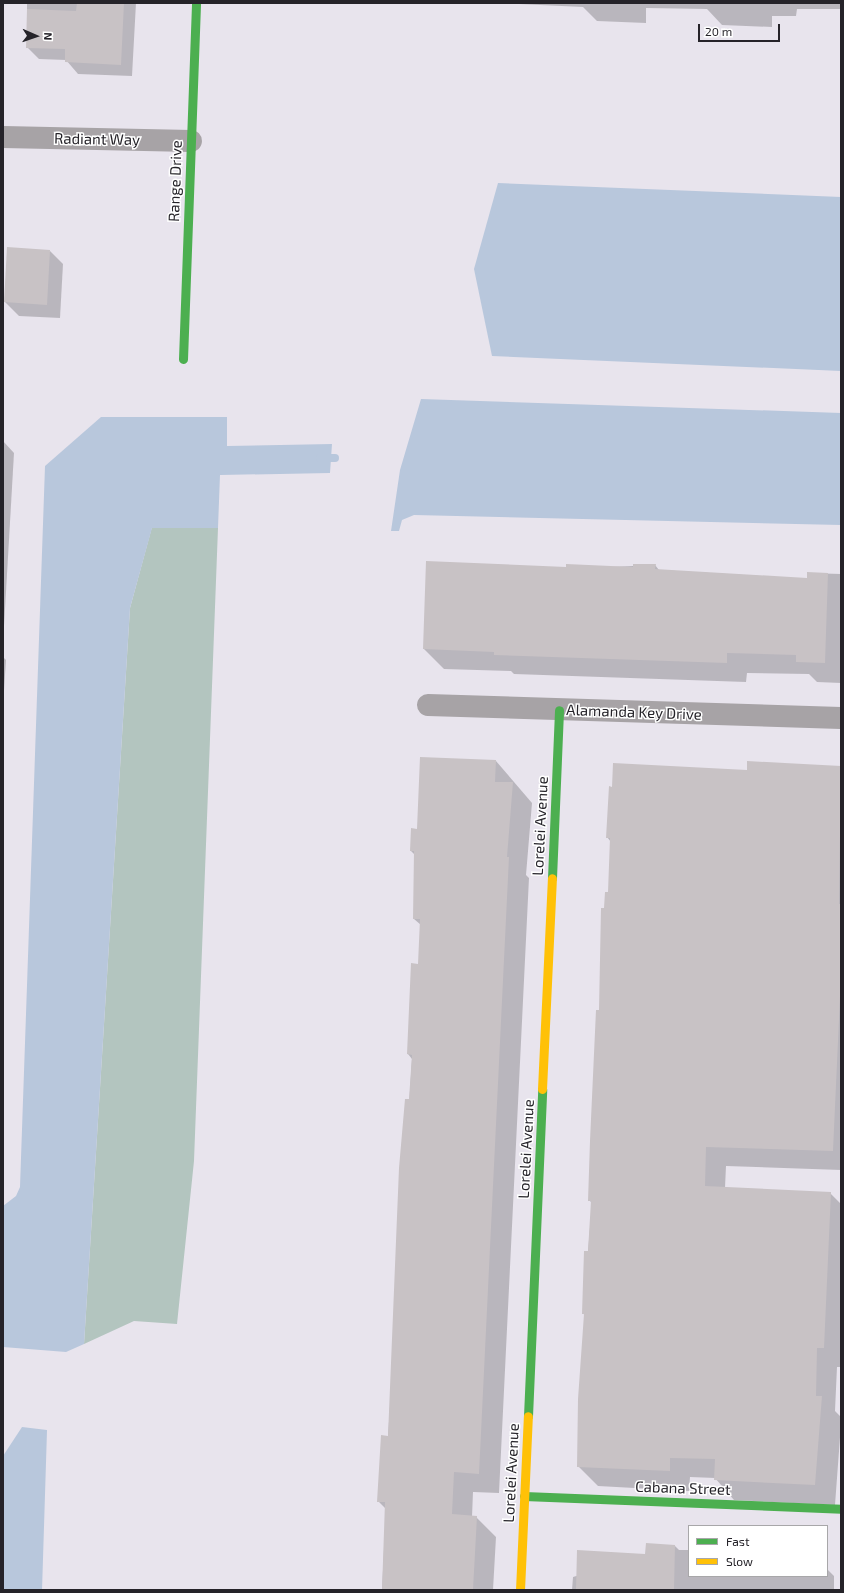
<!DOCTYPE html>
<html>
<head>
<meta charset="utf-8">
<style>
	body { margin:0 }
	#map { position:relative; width:844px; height:1593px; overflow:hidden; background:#e8e4ed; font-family:"Exo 2",sans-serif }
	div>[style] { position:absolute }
	.forest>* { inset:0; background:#b3c5bf }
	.water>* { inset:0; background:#b8c7dc }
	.shadow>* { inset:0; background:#0003 }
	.stream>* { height:8px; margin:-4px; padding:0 4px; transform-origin:4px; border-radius:4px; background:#b8c7dc }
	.building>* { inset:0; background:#c8c2c5 }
	.street>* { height:22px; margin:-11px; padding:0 11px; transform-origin:11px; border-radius:11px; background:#a7a3a6 }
	.fast>* { height:9px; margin:-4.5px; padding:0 4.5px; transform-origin:4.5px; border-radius:4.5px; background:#4caf50 }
	.slow>* { height:9px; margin:-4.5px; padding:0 4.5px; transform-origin:4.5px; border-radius:4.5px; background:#ffc107 }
	span { translate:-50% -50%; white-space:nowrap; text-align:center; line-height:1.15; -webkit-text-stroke:3px #fff; paint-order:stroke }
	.street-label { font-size:15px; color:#252329 }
	.frame { position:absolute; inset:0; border:4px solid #252329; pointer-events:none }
	.legend { position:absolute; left:688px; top:1525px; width:140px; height:52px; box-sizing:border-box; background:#fff; border:1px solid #a8a7a9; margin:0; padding:5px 7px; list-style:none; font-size:12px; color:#252329 }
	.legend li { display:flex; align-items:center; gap:8px; height:20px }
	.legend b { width:20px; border:1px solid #a8a7a9 }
	.north { position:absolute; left:16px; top:16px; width:40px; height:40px; -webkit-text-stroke:3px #fff; paint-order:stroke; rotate:92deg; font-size:11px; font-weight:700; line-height:16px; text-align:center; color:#252329 }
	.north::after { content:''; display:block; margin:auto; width:14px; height:18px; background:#252329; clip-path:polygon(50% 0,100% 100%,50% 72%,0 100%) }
	.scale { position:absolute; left:698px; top:24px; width:82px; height:18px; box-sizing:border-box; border:2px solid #252329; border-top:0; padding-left:5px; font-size:12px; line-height:14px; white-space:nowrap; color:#252329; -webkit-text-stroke:3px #fff; paint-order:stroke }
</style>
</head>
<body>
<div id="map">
	<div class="forest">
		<div style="clip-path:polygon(152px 527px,218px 528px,194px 1161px,177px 1324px,134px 1321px,84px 1344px,130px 608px)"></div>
	</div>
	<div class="water">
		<div style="clip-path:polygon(498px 183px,841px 197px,841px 371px,492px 356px,474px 269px)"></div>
		<div style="clip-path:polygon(421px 399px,841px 413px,841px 525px,414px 515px,402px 520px,399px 531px,391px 531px,400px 470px)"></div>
		<div style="clip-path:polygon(101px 417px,227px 417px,227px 446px,332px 444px,330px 473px,220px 475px,218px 528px,152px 528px,130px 608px,84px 1344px,66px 1352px,3px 1347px,3px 1206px,16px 1196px,20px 1187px,45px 466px)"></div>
		<div style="clip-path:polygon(22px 1427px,47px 1430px,42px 1590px,3px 1590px,3px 1456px)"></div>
	</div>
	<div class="shadow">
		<div style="clip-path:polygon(27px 3px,136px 3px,132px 76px,78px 74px,66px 60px,39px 59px,27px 47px)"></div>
		<div style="clip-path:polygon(497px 3px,841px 3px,841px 9px,797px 9px,796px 16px,772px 16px,772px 27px,722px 25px,707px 9px,646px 8px,646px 23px,597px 21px,583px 7px)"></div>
		<div style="clip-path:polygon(50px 251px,63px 264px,60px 318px,19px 316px,5px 302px)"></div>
		<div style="clip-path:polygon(3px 441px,14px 453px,3px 644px)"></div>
		<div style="clip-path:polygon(655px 565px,659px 570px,808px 579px,808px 573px,841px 574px,841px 683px,817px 682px,809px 674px,747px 673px,746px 682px,514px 674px,511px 671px,444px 669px,424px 649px,567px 569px)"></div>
		<div style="clip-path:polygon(3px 657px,6px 660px,3px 706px)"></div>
		<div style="clip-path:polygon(496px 761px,532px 803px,526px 875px,529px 878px,499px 1493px,473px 1492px,472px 1517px,476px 1517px,496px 1537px,493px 1590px,382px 1590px,386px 1509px,378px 1501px,388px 1437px,412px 1059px,408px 1054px,419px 965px,421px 925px,414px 919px,415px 855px,411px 851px,418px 830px)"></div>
		<div style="clip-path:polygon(840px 767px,841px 1170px,726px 1166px,725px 1188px,830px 1193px,841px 1204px,841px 1367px,837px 1367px,835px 1411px,841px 1417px,841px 1424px,835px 1505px,734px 1500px,715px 1478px,690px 1477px,689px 1491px,598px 1486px,578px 1466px,585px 1316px,583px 1313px,592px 1203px,589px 1200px,600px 1011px,609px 893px,611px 842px,607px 837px,748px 772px)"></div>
		<div style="clip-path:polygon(675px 1546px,679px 1550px,689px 1550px,689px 1576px,827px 1576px,827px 1569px,834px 1576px,834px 1590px,572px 1590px,573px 1577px)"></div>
	</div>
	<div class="stream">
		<div style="left:320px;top:458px;width:15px"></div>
	</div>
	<div class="building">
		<div style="clip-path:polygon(77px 3px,124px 3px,121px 65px,65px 62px,65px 49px,26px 48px,27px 9px,76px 11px)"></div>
		<div style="clip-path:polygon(7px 247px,50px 250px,47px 305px,4px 302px)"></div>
		<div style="clip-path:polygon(426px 561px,566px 567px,566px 564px,633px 567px,633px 564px,656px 564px,655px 569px,807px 578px,807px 572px,828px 573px,825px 663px,796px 662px,796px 655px,727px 653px,727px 663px,494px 655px,494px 652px,423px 649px)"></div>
		<div style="clip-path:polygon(420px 757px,496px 760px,495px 782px,513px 782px,507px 857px,509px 857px,479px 1474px,454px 1472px,452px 1514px,477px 1516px,473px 1590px,382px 1590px,385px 1502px,377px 1502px,381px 1435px,388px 1436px,399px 1168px,405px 1099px,409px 1099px,412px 1055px,407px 1054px,411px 963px,418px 964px,420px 919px,413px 919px,414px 851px,410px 851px,411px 828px,417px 829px)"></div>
		<div style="clip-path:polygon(747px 761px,841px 766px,839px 904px,841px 904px,841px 975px,833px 1151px,706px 1147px,705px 1186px,831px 1192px,824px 1348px,817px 1348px,816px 1396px,822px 1396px,815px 1485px,714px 1480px,715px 1459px,670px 1458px,670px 1471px,577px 1467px,578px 1399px,584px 1314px,582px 1314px,584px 1251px,588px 1251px,591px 1201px,588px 1201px,590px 1141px,596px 1010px,599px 1010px,601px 908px,604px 908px,605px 892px,608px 892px,610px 838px,606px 838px,609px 786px,612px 787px,613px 763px,747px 770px)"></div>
		<div style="clip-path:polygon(646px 1543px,675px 1545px,674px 1590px,576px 1590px,577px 1550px,645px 1554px)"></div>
	</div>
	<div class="street">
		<div style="left:3px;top:137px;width:188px;rotate:1.2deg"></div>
		<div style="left:428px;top:705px;width:413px;rotate:1.8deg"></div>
	</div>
	<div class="fast">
		<div style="left:183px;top:359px;width:356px;rotate:-87.9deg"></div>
		<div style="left:552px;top:878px;width:168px;rotate:-87.6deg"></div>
		<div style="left:528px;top:1416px;width:327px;rotate:-87.5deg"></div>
		<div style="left:524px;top:1496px;width:317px;rotate:2.3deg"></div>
	</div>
	<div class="slow">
		<div style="left:542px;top:1089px;width:211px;rotate:-87.3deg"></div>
		<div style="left:520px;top:1590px;width:174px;rotate:-87.4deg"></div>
	</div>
	<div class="street-label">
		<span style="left:97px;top:139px;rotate:1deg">Radiant Way</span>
		<span style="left:175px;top:181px;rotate:-88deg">Range Drive</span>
		<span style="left:634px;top:712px;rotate:2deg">Alamanda Key Drive</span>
		<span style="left:540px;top:826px;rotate:-87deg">Lorelei Avenue</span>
		<span style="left:526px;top:1149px;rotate:-87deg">Lorelei Avenue</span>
		<span style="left:511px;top:1473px;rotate:-87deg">Lorelei Avenue</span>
		<span style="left:683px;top:1488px;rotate:2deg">Cabana Street</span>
	</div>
	<div class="frame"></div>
	<ul class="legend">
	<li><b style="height:5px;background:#4caf50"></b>Fast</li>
	<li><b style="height:5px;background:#ffc107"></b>Slow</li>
	</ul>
	<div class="north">N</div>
	<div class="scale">20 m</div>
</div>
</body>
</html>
